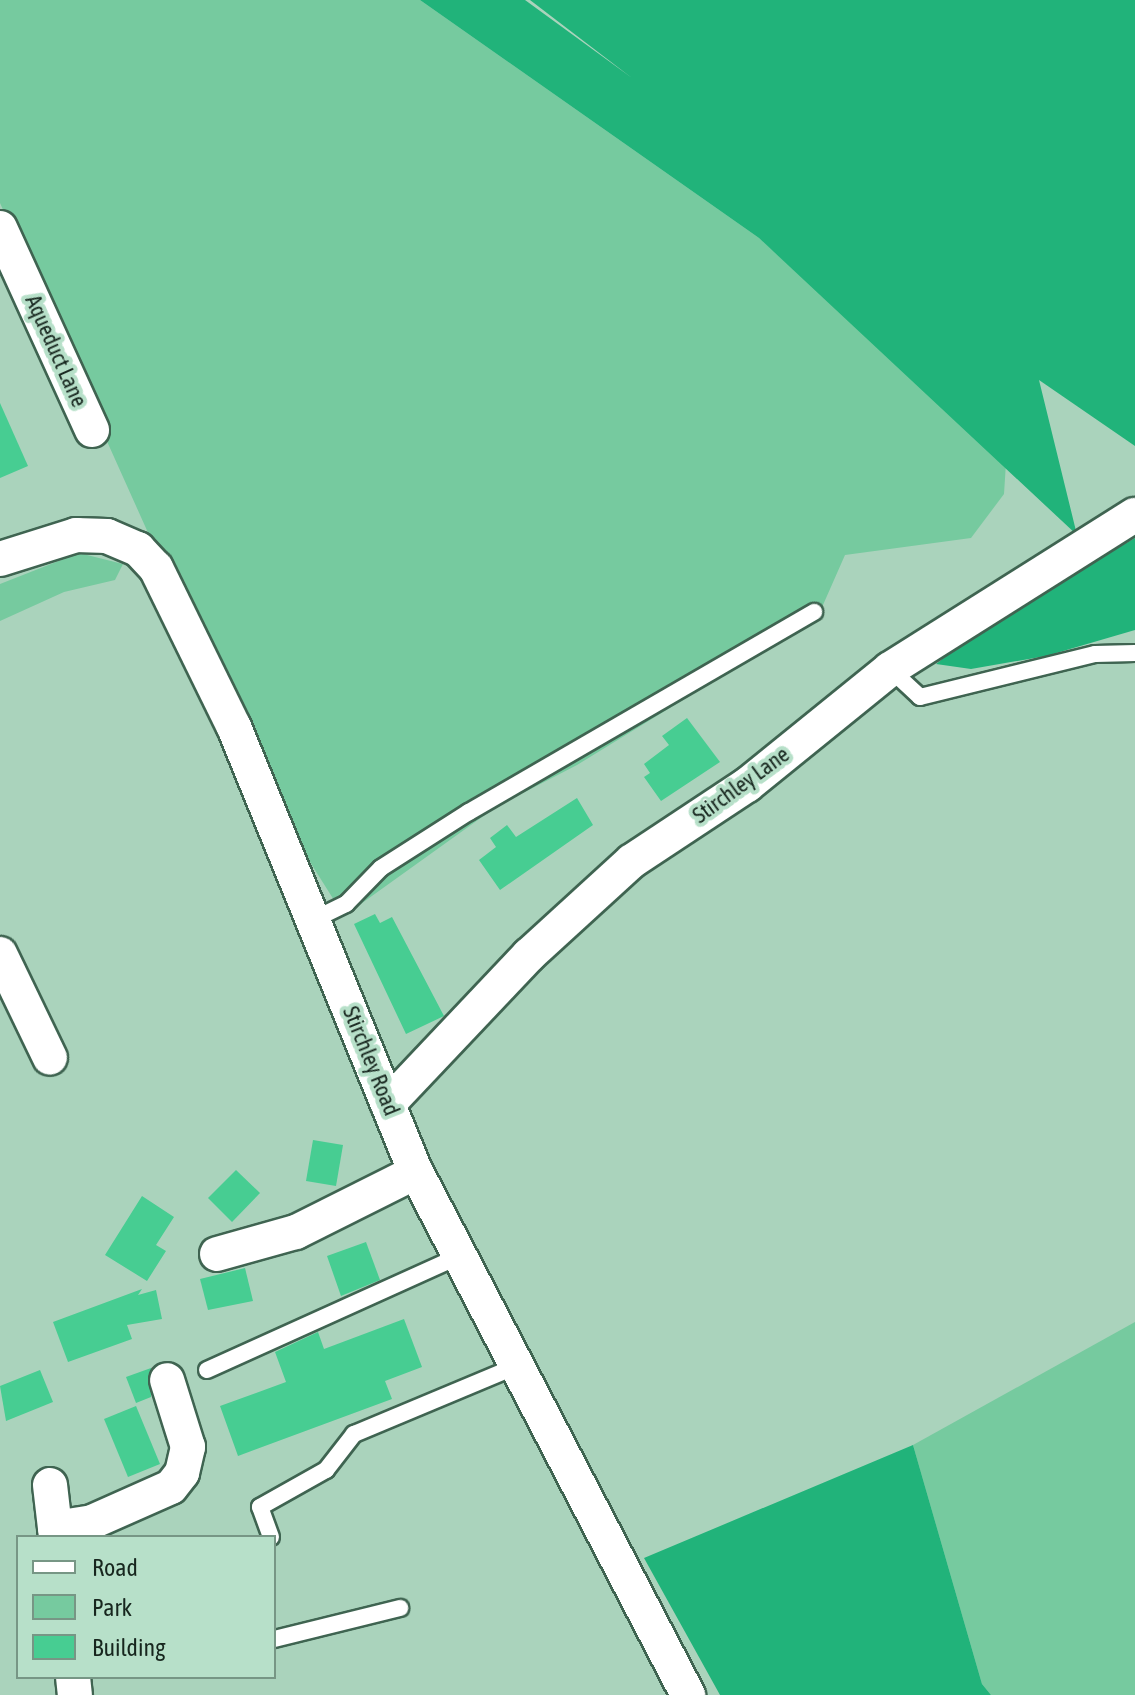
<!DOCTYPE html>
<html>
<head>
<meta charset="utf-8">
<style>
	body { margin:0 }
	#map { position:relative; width:1135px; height:1695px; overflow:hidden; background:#aad3bc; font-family:"Asap Condensed",sans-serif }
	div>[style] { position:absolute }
	.green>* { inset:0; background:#76ca9f }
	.forest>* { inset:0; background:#21b37a }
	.building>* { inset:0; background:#47cd92 }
	.roads { filter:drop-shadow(2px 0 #3f6451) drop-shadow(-2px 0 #3f6451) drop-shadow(0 2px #3f6451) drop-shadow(0 -2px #3f6451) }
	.service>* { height:16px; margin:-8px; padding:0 8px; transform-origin:8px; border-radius:8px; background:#fff }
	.minor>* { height:34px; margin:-17px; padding:0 17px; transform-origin:17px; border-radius:17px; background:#fff }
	span { translate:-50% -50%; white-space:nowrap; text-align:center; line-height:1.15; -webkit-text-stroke:8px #b7e0c9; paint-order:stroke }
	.street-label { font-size:22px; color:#17261e }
	.legend { position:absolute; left:16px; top:1535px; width:260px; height:144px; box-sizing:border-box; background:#b7e0c9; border:2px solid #779685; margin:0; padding:10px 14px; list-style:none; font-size:24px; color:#17261e }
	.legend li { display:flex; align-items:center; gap:16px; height:40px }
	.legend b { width:40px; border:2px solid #779685 }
</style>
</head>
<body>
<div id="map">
	<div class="green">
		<div style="clip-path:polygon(0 0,420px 0,759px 238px,1006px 463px,1004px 494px,971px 538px,845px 555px,819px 614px,800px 628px,577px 765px,496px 807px,344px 916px,293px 835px,211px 673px,0 203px)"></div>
		<div style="clip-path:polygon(79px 553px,123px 564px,115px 580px,64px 592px,0 621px,0 584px)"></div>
		<div style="clip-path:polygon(1135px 1322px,1135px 1695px,991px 1695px,982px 1684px,913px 1445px)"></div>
	</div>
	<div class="forest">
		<div style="clip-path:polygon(420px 0,525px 0,632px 78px,530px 0,1135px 0,1135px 446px,1039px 380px,1077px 535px,759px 238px)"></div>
		<div style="clip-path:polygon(1135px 538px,1135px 630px,1046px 656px,971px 669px,936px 664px,988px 623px)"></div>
		<div style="clip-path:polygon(913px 1445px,982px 1684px,991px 1695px,720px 1695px,644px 1558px)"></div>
	</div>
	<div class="building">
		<div style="clip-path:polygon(0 403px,28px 466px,0 478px)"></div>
		<div style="clip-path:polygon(687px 718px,720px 762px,661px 801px,644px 777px,650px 773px,644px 764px,669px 745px,662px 736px)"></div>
		<div style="clip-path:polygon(577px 798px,593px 825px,500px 890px,479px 860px,496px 847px,490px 838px,507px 825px,516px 837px)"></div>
		<div style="clip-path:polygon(375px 914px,380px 923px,392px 917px,444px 1016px,406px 1034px,354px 924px)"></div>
		<div style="clip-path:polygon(313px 1140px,343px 1145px,336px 1186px,306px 1181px)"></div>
		<div style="clip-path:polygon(236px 1170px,260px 1193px,232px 1222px,208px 1198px)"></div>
		<div style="clip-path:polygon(142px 1196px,174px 1217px,156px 1245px,166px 1251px,147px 1281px,105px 1255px)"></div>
		<div style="clip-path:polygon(366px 1242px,380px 1280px,341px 1296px,327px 1256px)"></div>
		<div style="clip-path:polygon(245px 1268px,253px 1301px,208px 1310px,200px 1279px)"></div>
		<div style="clip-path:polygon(142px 1289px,138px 1295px,156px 1290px,162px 1319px,127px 1325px,132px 1339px,68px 1362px,53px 1322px)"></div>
		<div style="clip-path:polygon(404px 1319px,422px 1367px,385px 1381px,392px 1399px,238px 1456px,220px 1406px,286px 1382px,275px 1352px,318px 1332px,324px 1349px)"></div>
		<div style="clip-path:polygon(151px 1368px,151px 1397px,136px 1403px,126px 1377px)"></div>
		<div style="clip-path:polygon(40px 1370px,53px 1402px,6px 1421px,0 1386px)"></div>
		<div style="clip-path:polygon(136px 1406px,160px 1464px,128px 1477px,104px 1419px)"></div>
	</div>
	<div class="roads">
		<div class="service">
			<div style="left:890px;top:669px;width:41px;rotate:43deg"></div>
			<div style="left:920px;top:697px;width:180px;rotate:-13.8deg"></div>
			<div style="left:1095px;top:654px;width:40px;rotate:-1.4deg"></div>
			<div style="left:313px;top:920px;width:37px;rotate:-26deg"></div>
			<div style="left:346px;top:904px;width:50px;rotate:-45.8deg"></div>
			<div style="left:381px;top:868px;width:104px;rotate:-32.5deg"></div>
			<div style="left:469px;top:812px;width:399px;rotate:-30.1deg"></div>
			<div style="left:207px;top:1370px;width:277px;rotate:-24.3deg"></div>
			<div style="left:271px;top:1537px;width:32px;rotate:-110deg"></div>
			<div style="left:260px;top:1507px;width:76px;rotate:-29.3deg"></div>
			<div style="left:326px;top:1470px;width:46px;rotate:-52.1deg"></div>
			<div style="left:354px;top:1434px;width:179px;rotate:-22.7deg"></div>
			<div style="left:274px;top:1639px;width:130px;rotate:-13.8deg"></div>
		</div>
		<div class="minor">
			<div style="left:0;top:228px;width:222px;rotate:65.5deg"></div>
			<div style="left:0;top:559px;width:80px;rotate:-17.5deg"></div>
			<div style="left:76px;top:535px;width:31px;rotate:2deg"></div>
			<div style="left:107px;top:536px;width:34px;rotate:23deg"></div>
			<div style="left:138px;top:549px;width:26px;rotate:47deg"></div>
			<div style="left:156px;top:568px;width:177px;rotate:63.9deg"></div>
			<div style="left:234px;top:727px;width:481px;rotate:67.8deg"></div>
			<div style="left:416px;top:1172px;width:590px;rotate:62.52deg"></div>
			<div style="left:0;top:954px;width:115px;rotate:64.3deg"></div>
			<div style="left:388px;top:1104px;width:205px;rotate:-46.6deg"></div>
			<div style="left:529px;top:955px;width:139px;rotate:-42.4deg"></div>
			<div style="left:632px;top:861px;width:138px;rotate:-33.5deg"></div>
			<div style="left:747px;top:785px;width:184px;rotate:-39deg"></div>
			<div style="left:890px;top:669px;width:289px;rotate:-32.2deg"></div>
			<div style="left:217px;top:1254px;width:82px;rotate:-15.6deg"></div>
			<div style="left:296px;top:1232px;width:134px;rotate:-26.6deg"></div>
			<div style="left:50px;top:1485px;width:52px;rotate:83.4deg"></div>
			<div style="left:55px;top:1528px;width:37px;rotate:-9deg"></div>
			<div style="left:92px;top:1522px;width:86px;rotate:-23.9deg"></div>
			<div style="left:171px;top:1487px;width:18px;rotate:-52deg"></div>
			<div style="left:182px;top:1473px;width:27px;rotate:-77deg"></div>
			<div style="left:188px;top:1447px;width:70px;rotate:-107.4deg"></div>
			<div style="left:73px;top:1677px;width:18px;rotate:84deg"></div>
		</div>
	</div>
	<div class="street-label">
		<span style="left:56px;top:351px;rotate:66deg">Aqueduct Lane</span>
		<span style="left:741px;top:785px;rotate:-36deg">Stirchley Lane</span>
		<span style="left:371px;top:1061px;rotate:68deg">Stirchley Road</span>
	</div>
	<ul class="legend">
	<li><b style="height:10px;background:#fff"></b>Road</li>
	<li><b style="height:22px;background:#76ca9f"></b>Park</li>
	<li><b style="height:22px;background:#47cd92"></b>Building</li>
	</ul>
</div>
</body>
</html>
